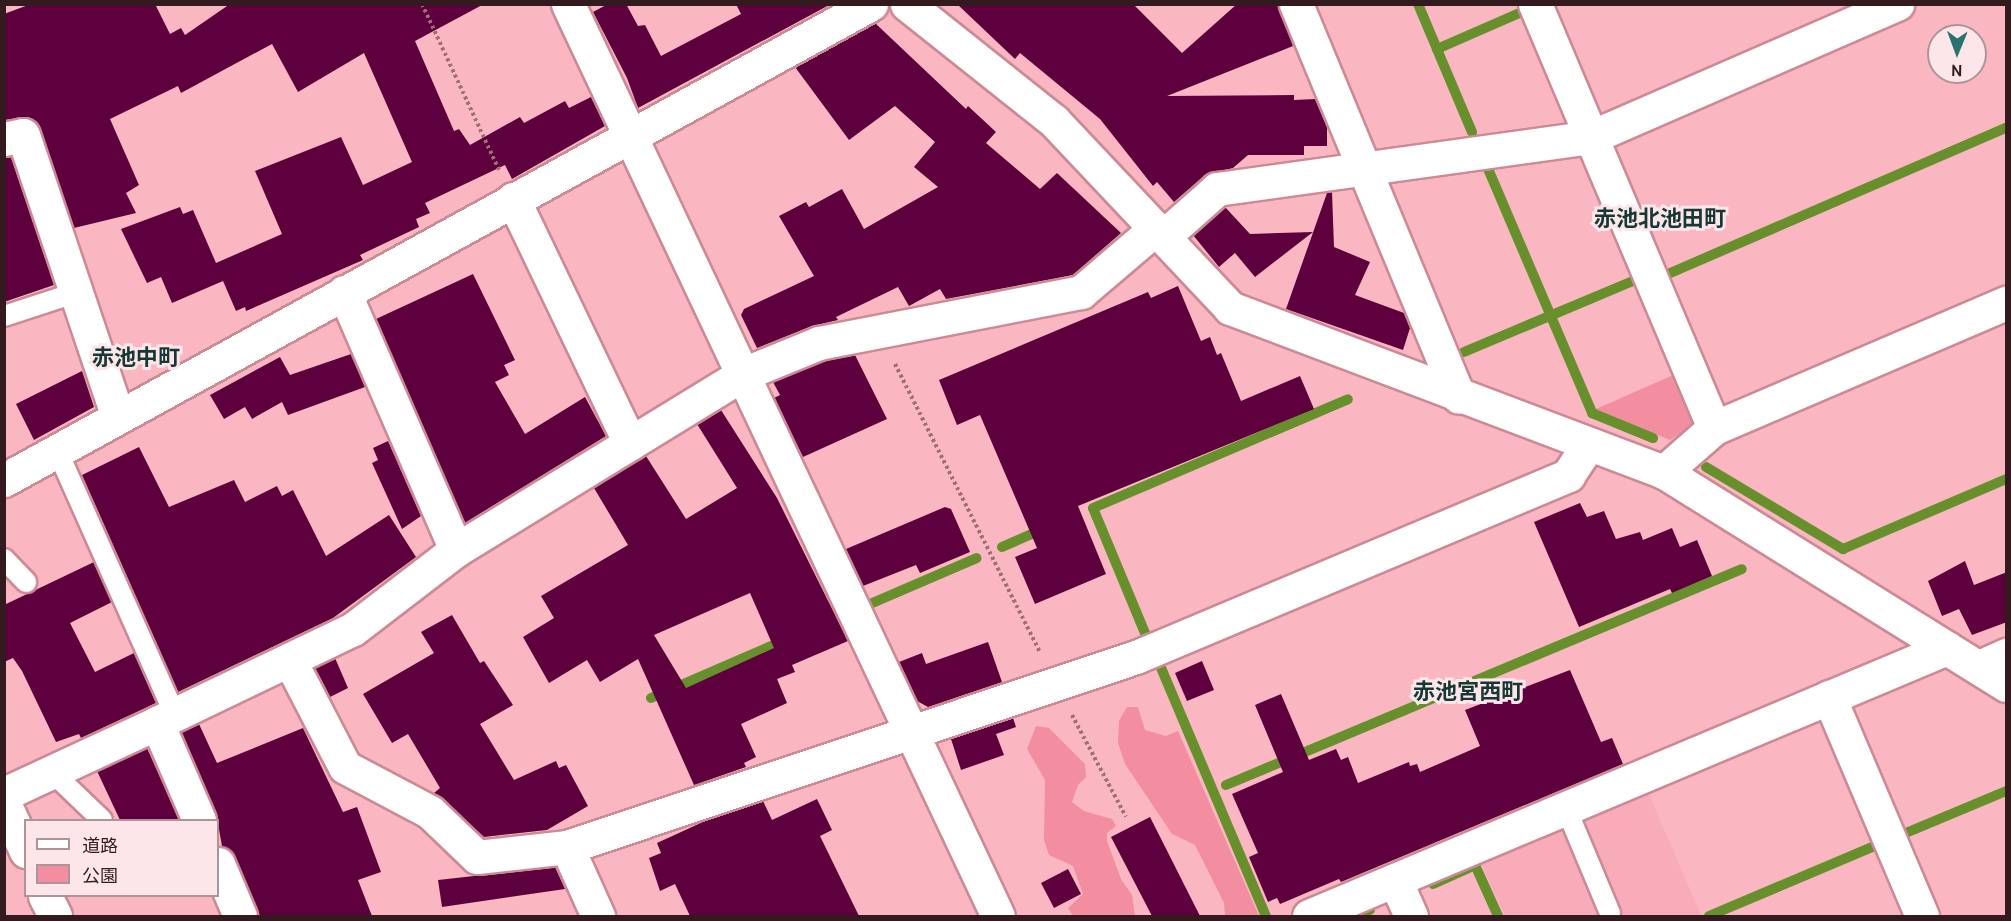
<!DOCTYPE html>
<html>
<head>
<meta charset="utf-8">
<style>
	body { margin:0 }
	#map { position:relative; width:2011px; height:921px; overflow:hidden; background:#fbb7c1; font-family:Cabin,"Noto Sans JP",sans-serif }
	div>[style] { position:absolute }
	.built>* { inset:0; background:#f8abb8 }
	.green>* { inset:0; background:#f28ea0 }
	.stream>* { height:10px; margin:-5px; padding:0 5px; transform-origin:5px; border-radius:5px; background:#678f2b }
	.building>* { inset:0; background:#5e003d }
	.path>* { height:4px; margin-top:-2px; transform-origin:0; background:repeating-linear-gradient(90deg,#9f6f76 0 3px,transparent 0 6px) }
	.roads { filter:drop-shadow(2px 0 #cc8a95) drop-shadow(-2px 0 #cc8a95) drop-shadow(0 2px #cc8a95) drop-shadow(0 -2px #cc8a95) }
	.lane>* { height:20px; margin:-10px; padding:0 10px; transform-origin:10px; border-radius:10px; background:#fff }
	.street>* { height:33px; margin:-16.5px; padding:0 16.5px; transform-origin:16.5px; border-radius:16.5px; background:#fff }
	.secondary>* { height:33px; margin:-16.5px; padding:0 16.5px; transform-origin:16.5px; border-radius:16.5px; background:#fff }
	span { translate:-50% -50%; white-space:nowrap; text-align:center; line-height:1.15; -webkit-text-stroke:6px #fce6e9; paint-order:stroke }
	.quarter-label { font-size:22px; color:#163835; font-weight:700 }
	.frame { position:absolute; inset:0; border:6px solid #331a1e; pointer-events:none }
	.legend { position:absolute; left:24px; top:819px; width:195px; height:78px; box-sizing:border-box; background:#fce6e9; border:2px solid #ac9498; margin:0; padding:8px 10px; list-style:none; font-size:18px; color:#331a1e }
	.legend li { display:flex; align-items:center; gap:12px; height:30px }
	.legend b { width:30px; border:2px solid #ac9498 }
	.north { position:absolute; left:1927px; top:24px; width:60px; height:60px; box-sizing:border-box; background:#fce6e9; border:2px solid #ac9498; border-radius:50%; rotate:181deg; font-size:16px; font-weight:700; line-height:24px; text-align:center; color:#331a1e }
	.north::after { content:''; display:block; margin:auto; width:21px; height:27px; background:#29726d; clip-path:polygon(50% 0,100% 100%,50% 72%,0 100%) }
</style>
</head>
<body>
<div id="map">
	<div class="built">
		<div style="clip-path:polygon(1648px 792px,1701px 915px,1505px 916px,1480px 861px)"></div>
	</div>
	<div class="green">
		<div style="clip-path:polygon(1680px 372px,1694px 419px,1691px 426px,1670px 440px,1596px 409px)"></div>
		<div style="clip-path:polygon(1127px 707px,1138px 707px,1145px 730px,1166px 736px,1178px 731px,1259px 916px,1225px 916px,1224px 903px,1195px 845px,1172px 834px,1125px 764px,1118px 743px,1119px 721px)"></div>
		<div style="clip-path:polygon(1036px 726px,1049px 728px,1085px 764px,1086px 777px,1078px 785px,1072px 802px,1084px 811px,1112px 819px,1116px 826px,1107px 833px,1107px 841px,1121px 879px,1132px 895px,1135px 916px,1073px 916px,1068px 908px,1083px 894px,1073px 866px,1049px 855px,1044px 840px,1045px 780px,1027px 749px)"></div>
	</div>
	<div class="stream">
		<div style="left:1418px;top:4px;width:49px;rotate:67.1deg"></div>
		<div style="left:1472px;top:132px;width:90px;rotate:-112.9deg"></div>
		<div style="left:1437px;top:49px;width:95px;rotate:-23.6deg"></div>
		<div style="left:1486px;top:164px;width:271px;rotate:66.9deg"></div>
		<div style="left:1592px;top:413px;width:66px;rotate:22.3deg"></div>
		<div style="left:1668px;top:274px;width:368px;rotate:-23.4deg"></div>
		<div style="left:1464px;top:352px;width:189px;rotate:-22.8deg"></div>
		<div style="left:1638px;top:279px;width:6px;rotate:59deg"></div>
		<div style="left:1706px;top:467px;width:160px;rotate:30.9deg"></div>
		<div style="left:1843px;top:549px;width:177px;rotate:-23.2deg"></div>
		<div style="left:1002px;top:547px;width:45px;rotate:-23.7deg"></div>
		<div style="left:870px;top:604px;width:116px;rotate:-23.3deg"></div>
		<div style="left:1145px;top:633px;width:135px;rotate:-112.6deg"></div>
		<div style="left:1093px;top:508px;width:277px;rotate:-23.1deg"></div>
		<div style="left:1159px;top:663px;width:275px;rotate:67.1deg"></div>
		<div style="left:651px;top:698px;width:146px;rotate:-23.4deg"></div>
		<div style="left:1226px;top:785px;width:559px;rotate:-22.71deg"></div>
		<div style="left:1901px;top:835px;width:114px;rotate:-22.7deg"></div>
		<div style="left:1433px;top:884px;width:46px;rotate:-24.3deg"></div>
		<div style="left:1475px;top:865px;width:56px;rotate:65.7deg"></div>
		<div style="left:1354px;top:916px;width:17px;rotate:-21deg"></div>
		<div style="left:1709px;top:916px;width:182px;rotate:-22.9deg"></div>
	</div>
	<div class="building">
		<div style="clip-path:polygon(31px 4px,155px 4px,170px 34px,181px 28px,185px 35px,230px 4px,484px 4px,415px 41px,454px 131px,459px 129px,470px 145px,520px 117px,524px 123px,565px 101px,569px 108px,591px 97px,605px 126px,512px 179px,505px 165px,425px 203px,430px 213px,416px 219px,419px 227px,360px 255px,363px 260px,246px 311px,245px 307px,236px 311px,223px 281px,172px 303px,161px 277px,147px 283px,121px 229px,180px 207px,183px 214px,193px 210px,216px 263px,282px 234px,255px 171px,341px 137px,363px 185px,412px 162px,364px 53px,298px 92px,272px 44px,181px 93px,178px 86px,110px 119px,139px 185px,126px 193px,136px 213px,74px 228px,36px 122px,28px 117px,4px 120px,4px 14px)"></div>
		<div style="clip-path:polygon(608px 4px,626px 4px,638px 26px,645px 25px,661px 56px,741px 14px,736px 4px,831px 4px,638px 108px,627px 78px,593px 12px)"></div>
		<div style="clip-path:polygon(957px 4px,1133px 4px,1182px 53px,1237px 4px,1278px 4px,1293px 46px,1167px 96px,1294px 95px,1294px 100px,1315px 99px,1327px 127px,1327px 146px,1304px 146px,1304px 155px,1248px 155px,1233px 168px,1205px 175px,1174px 202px,1157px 182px,1153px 186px,1100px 119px,1020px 53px,1015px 59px)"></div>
		<div style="clip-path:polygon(875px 23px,966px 109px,968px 106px,996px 132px,986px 143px,1040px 189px,1057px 173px,1121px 233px,1073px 275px,946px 299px,940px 289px,909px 306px,898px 287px,836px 317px,838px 320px,812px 326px,757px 348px,741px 315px,744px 309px,814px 276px,779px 216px,806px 202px,809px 207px,842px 189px,864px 229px,938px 187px,914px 167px,935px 142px,895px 106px,849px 140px,795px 67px)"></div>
		<div style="clip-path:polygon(4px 157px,11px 157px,54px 285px,4px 302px)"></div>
		<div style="clip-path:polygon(1332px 192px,1334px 247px,1370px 262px,1355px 295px,1404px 313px,1410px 328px,1403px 350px,1286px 309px,1327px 193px)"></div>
		<div style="clip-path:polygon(1225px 207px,1250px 234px,1313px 232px,1255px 277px,1235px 253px,1219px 267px,1193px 235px)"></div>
		<div style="clip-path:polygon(473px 274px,515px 360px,504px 365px,509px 375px,495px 382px,525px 434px,585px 397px,606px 436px,465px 523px,376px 319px)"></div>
		<div style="clip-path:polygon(1178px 286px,1201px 341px,1210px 337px,1217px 355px,1221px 353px,1241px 401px,1300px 376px,1314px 409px,1078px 506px,1106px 574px,1035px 604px,1015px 557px,1037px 548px,980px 415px,957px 425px,939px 380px,1148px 292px,1151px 298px)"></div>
		<div style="clip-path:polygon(351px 354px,365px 387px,288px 415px,282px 402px,252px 419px,245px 407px,224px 419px,210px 395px,280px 357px,290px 375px)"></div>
		<div style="clip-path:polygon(855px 355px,887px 419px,803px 457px,774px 398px,780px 395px,773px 382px,824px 361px)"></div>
		<div style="clip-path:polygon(82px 371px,94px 407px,34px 440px,16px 404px)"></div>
		<div style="clip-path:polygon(evenodd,721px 410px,777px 498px,848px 641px,792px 665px,795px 672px,777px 679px,787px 703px,741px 724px,756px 757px,744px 763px,746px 767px,694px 785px,638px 659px,600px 682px,587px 660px,549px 683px,523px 637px,554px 618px,541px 596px,628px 545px,594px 488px,646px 456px,686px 519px,737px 488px,697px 424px,721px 410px,750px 593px,774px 648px,686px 688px,654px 635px,750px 593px)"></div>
		<div style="clip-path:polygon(388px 441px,421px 516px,402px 529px,372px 463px,378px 460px,373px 448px)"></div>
		<div style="clip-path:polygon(139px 447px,169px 507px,234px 480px,245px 502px,277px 486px,282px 496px,293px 490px,326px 556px,389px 515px,416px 557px,333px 618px,178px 692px,82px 475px)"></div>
		<div style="clip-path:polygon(1580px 503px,1587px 517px,1604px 511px,1616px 539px,1640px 532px,1643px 540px,1672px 528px,1680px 547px,1697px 540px,1712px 576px,1672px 593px,1670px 589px,1579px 627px,1534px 522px)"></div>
		<div style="clip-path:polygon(945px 507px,951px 509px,970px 552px,920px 573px,916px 565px,863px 586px,846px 549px)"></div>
		<div style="clip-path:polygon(1965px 561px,1974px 585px,2007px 572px,2007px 622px,1972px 635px,1959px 609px,1942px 616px,1928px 581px)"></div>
		<div style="clip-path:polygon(94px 562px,112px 602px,70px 623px,95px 672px,134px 653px,156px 703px,81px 738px,79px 734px,56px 742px,22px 671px,13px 658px,4px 662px,4px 605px)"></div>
		<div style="clip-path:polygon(452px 615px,480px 663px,484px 661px,513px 705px,480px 724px,514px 780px,556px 761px,559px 768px,566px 765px,588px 806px,547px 830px,484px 837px,434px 793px,440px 788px,408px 734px,392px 743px,363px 694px,434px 653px,421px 632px)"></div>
		<div style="clip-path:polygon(988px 642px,1002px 682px,928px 707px,917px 701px,899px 662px,922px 653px,926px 664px)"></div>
		<div style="clip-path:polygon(335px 658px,348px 688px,330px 697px,315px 668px)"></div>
		<div style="clip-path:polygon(1202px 661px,1214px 690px,1187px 701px,1175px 673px)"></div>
		<div style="clip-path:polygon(1570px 670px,1601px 742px,1612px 738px,1623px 764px,1341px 882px,1339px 879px,1280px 904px,1277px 898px,1268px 902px,1249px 857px,1258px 853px,1232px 794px,1283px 772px,1255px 705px,1281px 694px,1309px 760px,1336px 749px,1341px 760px,1348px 757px,1358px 783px,1409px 762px,1410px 766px,1417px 764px,1420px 772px,1480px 746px,1465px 710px)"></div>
		<div style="clip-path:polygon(1013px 718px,1016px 727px,996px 734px,1004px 755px,961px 770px,951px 739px)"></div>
		<div style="clip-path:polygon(199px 724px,217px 763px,303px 728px,343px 812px,357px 807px,381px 872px,358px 880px,372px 916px,260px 916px,235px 857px,222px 846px,216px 813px,181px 732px)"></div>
		<div style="clip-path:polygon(147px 748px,179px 820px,120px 820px,97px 771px)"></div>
		<div style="clip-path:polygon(817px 799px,832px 830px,820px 836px,859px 916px,690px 916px,675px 884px,660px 891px,649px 858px,661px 853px,657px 843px,705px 821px,763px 801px,772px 820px)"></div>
		<div style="clip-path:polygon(1150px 817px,1200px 916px,1152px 916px,1111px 837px)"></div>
		<div style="clip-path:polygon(555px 867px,565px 889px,442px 907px,438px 880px)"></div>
		<div style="clip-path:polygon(1068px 869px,1081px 894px,1054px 908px,1041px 883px)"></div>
	</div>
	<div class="path">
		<div style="left:422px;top:4px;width:183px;rotate:65.1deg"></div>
		<div style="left:895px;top:364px;width:322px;rotate:63.3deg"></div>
		<div style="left:1072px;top:715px;width:115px;rotate:62.1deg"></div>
	</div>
	<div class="roads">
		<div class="lane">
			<div style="left:4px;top:316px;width:78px;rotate:-18deg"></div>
			<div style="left:57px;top:450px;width:290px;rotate:66deg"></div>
			<div style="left:4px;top:559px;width:32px;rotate:46deg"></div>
			<div style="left:52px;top:772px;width:69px;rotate:43.8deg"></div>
			<div style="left:1566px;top:808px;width:114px;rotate:67.3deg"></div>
		</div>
		<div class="street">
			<div style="left:568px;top:4px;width:1008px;rotate:64.76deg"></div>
			<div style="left:1296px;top:4px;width:425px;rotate:67.5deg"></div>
			<div style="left:1535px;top:4px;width:460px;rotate:67.1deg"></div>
			<div style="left:1714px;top:428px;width:67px;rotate:138.7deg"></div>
			<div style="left:4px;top:139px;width:19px;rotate:-12deg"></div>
			<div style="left:23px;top:135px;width:295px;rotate:71.4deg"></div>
			<div style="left:513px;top:199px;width:271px;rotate:64.4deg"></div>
			<div style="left:1163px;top:237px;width:72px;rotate:-41.6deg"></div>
			<div style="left:1217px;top:189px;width:378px;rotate:-7.9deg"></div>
			<div style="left:1591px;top:137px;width:334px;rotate:-23.5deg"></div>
			<div style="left:344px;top:292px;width:281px;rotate:66.5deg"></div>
			<div style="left:1714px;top:428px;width:318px;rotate:-23.2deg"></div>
			<div style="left:4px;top:480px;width:989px;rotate:-28.77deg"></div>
			<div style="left:290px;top:661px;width:119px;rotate:62.6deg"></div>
			<div style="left:345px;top:767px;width:96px;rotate:27.9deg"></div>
			<div style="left:430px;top:812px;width:65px;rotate:43.8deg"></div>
			<div style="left:477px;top:857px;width:91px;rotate:-6.3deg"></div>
			<div style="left:567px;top:847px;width:600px;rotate:-18.47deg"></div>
			<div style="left:1136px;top:657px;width:469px;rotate:-22.8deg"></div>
			<div style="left:1568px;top:475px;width:37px;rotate:-56deg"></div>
			<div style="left:1979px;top:667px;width:30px;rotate:-24deg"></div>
			<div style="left:1829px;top:697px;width:238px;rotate:67deg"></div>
			<div style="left:157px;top:723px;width:217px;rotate:-25.6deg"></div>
			<div style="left:353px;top:629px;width:130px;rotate:-37.5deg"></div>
			<div style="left:456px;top:550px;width:337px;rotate:-31.5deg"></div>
			<div style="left:743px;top:374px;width:82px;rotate:-22.2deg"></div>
			<div style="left:819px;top:343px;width:267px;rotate:-11deg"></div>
			<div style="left:1081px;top:292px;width:97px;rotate:-40.4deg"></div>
			<div style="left:4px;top:794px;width:169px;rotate:-24.9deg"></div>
			<div style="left:157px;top:723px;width:106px;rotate:66.6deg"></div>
			<div style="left:4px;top:803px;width:53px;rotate:65.4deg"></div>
			<div style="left:567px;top:847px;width:76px;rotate:65.8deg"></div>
			<div style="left:218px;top:864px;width:56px;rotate:67.1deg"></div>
			<div style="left:1395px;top:880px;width:39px;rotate:66deg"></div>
			<div style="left:45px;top:896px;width:22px;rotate:63deg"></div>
			<div style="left:1309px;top:916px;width:692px;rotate:-22.79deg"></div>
		</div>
		<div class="secondary">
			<div style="left:907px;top:4px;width:188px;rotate:38.5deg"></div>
			<div style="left:1054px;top:121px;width:257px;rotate:46.7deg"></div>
			<div style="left:1230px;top:308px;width:464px;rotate:20.7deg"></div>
			<div style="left:1664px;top:472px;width:403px;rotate:31.9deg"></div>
		</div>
	</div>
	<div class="quarter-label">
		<span style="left:1660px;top:219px">赤池北池田町</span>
		<span style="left:136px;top:358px">赤池中町</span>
		<span style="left:1468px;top:692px">赤池宮西町</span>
	</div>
	<div class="frame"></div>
	<ul class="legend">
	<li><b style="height:8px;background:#fff"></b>道路</li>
	<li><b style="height:16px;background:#f28ea0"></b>公園</li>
	</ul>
	<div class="north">N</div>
</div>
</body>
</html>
